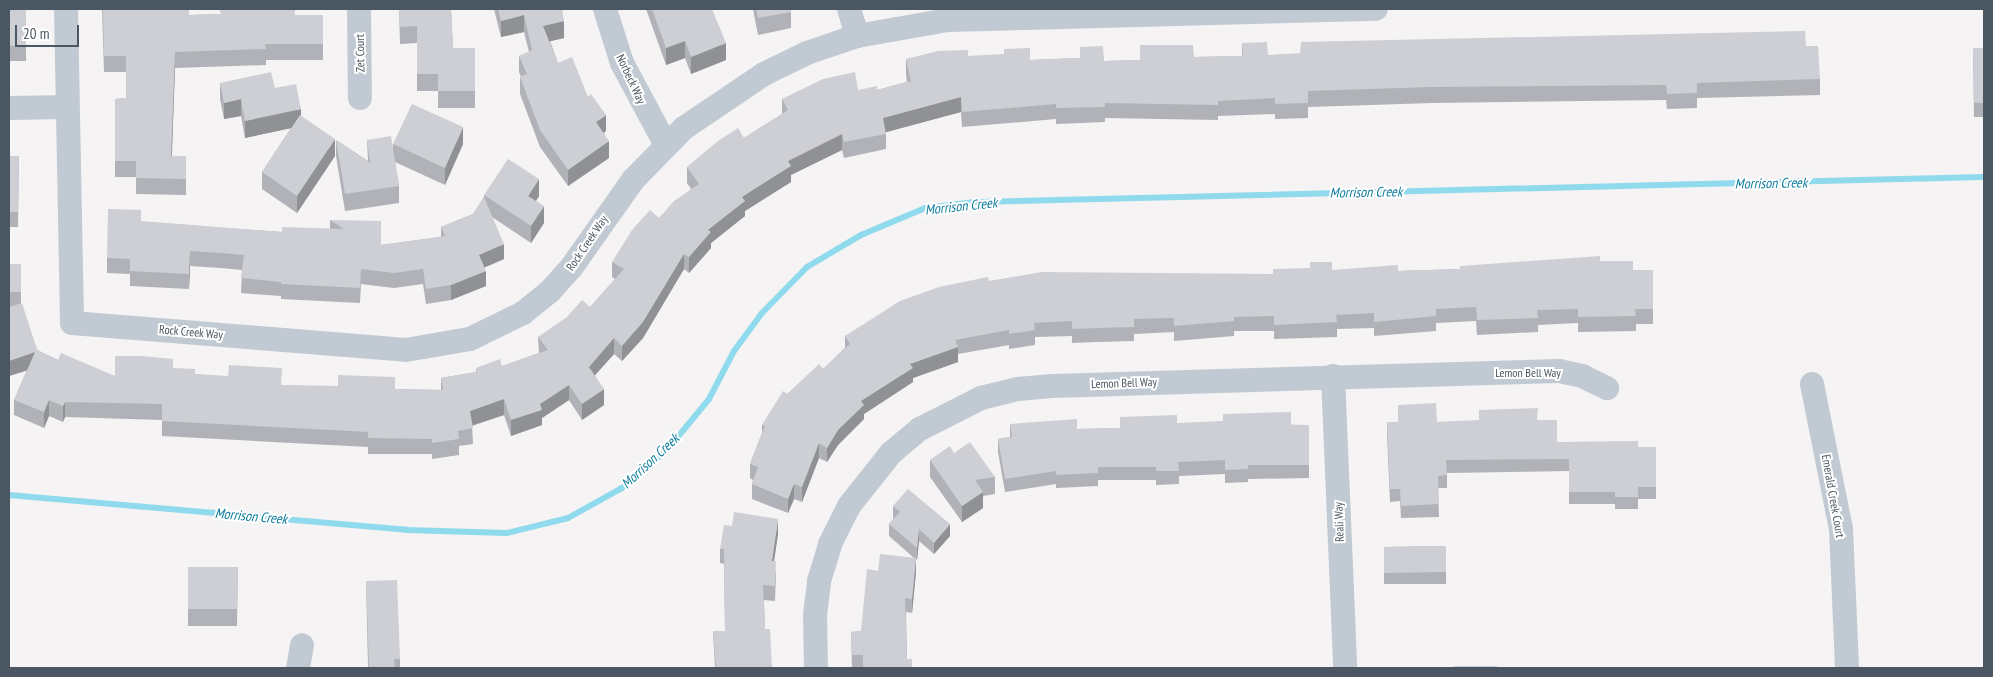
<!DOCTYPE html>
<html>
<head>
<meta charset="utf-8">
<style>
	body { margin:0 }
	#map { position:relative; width:1993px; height:677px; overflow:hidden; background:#f5f3f3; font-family:"PT Sans Narrow",sans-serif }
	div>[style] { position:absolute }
	.stream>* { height:6px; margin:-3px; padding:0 3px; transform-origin:3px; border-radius:3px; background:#90daee }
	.minor>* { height:24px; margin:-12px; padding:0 12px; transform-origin:12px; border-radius:12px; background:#c1cad2 }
	.wall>* { inset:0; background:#b0b2b7 }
	.shaded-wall>* { inset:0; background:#909195 }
	.building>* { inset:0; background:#cdcfd5 }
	span { translate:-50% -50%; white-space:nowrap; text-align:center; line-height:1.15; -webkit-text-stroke:4px #fff; paint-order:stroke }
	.street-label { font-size:12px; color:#4a5661 }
	.water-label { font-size:14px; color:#0c7c9b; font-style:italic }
	.frame { position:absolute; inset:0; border:10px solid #4a5661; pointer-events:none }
	.scale { position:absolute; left:15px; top:25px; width:64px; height:22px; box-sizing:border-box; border:2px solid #4a5661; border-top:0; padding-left:6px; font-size:15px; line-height:18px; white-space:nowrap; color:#4a5661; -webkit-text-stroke:4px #fff; paint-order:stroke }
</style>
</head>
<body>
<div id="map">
	<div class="stream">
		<div style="left:9px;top:495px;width:399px;rotate:5deg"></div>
		<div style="left:406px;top:530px;width:101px;rotate:1.7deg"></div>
		<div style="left:507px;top:533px;width:63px;rotate:-13.8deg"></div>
		<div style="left:568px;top:518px;width:62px;rotate:-29.1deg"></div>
		<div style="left:622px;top:488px;width:59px;rotate:-40.2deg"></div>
		<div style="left:667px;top:450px;width:66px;rotate:-50.5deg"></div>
		<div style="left:709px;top:399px;width:54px;rotate:-62.5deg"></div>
		<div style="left:734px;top:351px;width:47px;rotate:-53.6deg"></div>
		<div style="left:762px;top:313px;width:64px;rotate:-45.6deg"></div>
		<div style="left:807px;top:267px;width:63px;rotate:-30.7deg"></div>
		<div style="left:861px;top:235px;width:69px;rotate:-22.9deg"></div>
		<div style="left:925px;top:208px;width:50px;rotate:-6.8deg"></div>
		<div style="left:975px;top:202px;width:1009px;rotate:-1.42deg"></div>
	</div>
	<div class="minor">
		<div style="left:66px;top:9px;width:314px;rotate:88.9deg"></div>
		<div style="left:72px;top:323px;width:335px;rotate:4.6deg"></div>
		<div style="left:406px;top:350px;width:65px;rotate:-9.8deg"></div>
		<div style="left:470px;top:339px;width:59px;rotate:-26.1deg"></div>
		<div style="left:523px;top:313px;width:36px;rotate:-39deg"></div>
		<div style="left:551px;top:290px;width:30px;rotate:-48deg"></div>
		<div style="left:571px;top:268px;width:108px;rotate:-54.8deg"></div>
		<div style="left:633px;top:180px;width:73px;rotate:-45.6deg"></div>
		<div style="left:684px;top:128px;width:97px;rotate:-34deg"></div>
		<div style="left:764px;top:74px;width:48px;rotate:-26deg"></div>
		<div style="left:807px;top:53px;width:53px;rotate:-18.8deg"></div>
		<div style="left:857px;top:36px;width:92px;rotate:-10deg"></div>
		<div style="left:948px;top:20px;width:428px;rotate:-1.5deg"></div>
		<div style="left:359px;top:9px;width:89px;rotate:89.4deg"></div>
		<div style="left:605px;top:9px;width:57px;rotate:72.5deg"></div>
		<div style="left:622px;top:63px;width:93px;rotate:61.8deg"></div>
		<div style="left:849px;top:9px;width:28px;rotate:73deg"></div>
		<div style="left:9px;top:108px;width:58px;rotate:-1deg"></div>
		<div style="left:1333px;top:376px;width:292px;rotate:87.6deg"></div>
		<div style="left:1812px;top:384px;width:148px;rotate:78.7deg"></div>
		<div style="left:1841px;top:529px;width:139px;rotate:87.5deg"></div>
		<div style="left:298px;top:668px;width:23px;rotate:-80deg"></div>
		<div style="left:816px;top:668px;width:53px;rotate:-91.1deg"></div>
		<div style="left:815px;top:615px;width:34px;rotate:-83deg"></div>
		<div style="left:819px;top:581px;width:39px;rotate:-73deg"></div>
		<div style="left:830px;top:544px;width:42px;rotate:-63.4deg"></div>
		<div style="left:849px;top:506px;width:68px;rotate:-51.6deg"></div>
		<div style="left:891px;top:453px;width:38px;rotate:-40deg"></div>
		<div style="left:920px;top:429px;width:68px;rotate:-26.9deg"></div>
		<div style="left:981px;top:398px;width:38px;rotate:-14deg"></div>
		<div style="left:1018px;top:389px;width:34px;rotate:-5deg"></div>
		<div style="left:1052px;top:386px;width:507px;rotate:-1.69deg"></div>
		<div style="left:1559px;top:371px;width:24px;rotate:12deg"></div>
		<div style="left:1582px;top:376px;width:28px;rotate:26deg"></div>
	</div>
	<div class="wall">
		<div style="clip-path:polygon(9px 9px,26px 9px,26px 61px,9px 61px)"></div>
		<div style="clip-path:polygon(102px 9px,189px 15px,221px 14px,220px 9px,295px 9px,295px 15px,323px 15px,323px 60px,266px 60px,266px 65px,175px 68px,172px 156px,186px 156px,186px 195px,136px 194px,136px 177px,115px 177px,115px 99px,126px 98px,126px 72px,104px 72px)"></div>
		<div style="clip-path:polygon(399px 9px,451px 9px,453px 48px,475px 48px,475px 108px,438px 108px,438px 91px,417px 91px,417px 43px,400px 44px)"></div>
		<div style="clip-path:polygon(494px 9px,562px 9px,564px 38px,550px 41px,558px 63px,588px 97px,606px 131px,604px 133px,609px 158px,568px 186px,540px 147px,520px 94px,520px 77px,521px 77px,519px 72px,519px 56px,529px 52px,524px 32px,501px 37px)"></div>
		<div style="clip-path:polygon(646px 9px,712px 9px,726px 60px,691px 74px,685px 58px,666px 65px)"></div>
		<div style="clip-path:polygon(753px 9px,791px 9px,791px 28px,758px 35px)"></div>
		<div style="clip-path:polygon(1242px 43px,1268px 55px,1806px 46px,1820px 79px,1820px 95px,1697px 98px,1697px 108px,1667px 109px,1666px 100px,1432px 103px,1308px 107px,1308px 118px,1275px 119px,1275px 114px,1218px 116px,1218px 120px,1105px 118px,1105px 122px,1056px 124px,1056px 119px,962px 127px,961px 112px,886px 132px,886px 149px,844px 158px,842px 150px,791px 175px,791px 182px,745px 211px,745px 216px,711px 243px,711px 248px,689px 273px,684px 269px,643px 338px,622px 361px,614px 354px,595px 375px,604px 405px,582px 420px,569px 400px,542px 418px,542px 425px,511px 436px,504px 415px,472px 426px,473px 444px,459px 446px,459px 455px,432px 459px,432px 454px,368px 454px,368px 447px,162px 436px,162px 420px,65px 417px,63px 422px,49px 416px,44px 428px,14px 415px,14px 400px,27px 370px,9px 376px,9px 264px,21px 264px,21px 303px,37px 350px,58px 360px,115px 376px,173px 368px,195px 374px,282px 385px,395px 389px,441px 390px,441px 378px,476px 372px,476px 368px,502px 366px,539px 353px,538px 337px,590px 307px,615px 279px,612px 277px,612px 262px,659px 218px,691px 189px,687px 183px,687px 167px,744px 138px,782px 114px,782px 99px,858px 90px,877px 90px,907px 82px,906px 75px,906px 59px,968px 56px,1030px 60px,1080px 58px,1080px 47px,1104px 61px,1140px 60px,1194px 57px,1242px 56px)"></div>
		<div style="clip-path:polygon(1973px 48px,1984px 48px,1984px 117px,1974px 117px)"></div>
		<div style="clip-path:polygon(220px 83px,275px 88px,301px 116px,335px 156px,297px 213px,262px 189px,262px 172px,291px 128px,245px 138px,241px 116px,224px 119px,220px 99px)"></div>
		<div style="clip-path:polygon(336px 140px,368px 161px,367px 140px,393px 148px,393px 144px,463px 144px,445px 185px,395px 162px,399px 186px,399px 203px,345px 211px,336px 156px)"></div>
		<div style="clip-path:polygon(9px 156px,19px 156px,18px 227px,9px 227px)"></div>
		<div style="clip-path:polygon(484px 195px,539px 196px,536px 201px,544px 223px,531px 243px,492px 217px,504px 259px,484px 267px,486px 286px,451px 300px,426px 304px,423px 284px,394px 288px,361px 284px,360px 303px,281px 299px,281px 296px,241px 293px,242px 270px,221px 268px,190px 266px,189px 289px,130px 286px,130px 274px,107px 273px,107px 258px,141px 222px,282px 232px,330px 229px,330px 220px,381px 245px,441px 237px,441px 227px,473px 214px,484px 197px)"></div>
		<div style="clip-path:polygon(1600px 261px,1633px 270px,1653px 270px,1653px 324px,1636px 324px,1636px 331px,1578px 332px,1578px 323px,1538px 325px,1538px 332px,1477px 335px,1476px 321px,1436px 323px,1436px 331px,1374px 336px,1374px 328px,1337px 329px,1337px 337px,1274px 339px,1274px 331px,1234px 331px,1234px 336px,1174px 341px,1174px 332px,1134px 334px,1134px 341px,1097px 342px,1072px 343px,1072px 336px,1035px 337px,1035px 345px,1009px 349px,1009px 345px,958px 354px,958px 362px,913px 378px,913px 382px,864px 414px,864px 419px,838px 445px,827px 462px,819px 458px,802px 502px,794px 499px,788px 513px,752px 499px,752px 484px,753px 480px,750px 478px,750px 464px,762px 433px,762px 425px,787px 394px,823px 369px,845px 348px,845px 336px,989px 281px,1273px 274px,1332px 270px,1398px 271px,1460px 269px)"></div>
		<div style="clip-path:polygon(1398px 405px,1437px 422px,1537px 420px,1557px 442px,1638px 447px,1656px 447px,1656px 499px,1638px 499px,1638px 509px,1615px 509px,1615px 504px,1569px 504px,1569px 471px,1447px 473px,1447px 488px,1438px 488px,1439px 517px,1401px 518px,1400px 501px,1390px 502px,1387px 435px,1387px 422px,1398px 422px)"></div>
		<div style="clip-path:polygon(1177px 423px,1309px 425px,1309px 478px,1248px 479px,1248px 482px,1225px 483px,1225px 474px,1179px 476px,1179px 484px,1156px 485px,1156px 480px,1098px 480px,1098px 486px,1056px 488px,1056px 484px,1005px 492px,998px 452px,998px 439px,1010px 437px,1010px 424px,1077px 429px,1120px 428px)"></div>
		<div style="clip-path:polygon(954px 453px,995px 477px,995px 494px,983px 496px,983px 508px,962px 522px,930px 477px,930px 460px)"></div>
		<div style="clip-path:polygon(893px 506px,950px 536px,934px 554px,919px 541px,917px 560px,916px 559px,916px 572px,912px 613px,906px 612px,907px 659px,912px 668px,852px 668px,851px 632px,861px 631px,878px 571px,914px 558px,889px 536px,889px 524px,894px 518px,893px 518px)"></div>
		<div style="clip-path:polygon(778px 534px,774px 561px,776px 575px,775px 601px,764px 600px,765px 629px,772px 668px,715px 668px,713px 631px,725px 631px,724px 564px,720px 563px,720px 549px)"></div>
		<div style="clip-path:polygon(1446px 546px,1446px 584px,1384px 584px,1384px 547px)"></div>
		<div style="clip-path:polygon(188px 567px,238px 567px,237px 626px,188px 626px)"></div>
		<div style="clip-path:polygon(366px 581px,400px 659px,400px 668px,336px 668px,368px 667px)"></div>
	</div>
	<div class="shaded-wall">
		<div style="clip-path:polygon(524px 15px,524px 32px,501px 37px,501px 21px)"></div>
		<div style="clip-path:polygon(564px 21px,564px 38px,543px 43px,543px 26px)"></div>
		<div style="clip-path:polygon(685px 41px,685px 58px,666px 65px,666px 48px)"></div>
		<div style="clip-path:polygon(726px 43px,726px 60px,691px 74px,691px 57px)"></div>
		<div style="clip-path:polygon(175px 52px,175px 68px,171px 172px,171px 156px)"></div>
		<div style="clip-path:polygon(961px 97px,961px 112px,883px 133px,883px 118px)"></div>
		<div style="clip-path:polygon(241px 99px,241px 116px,224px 119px,224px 103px)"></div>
		<div style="clip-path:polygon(301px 109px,301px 126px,245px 138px,245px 121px)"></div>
		<div style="clip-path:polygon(606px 115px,606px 131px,596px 138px,596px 122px)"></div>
		<div style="clip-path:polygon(463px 127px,463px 144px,445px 185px,445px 168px)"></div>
		<div style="clip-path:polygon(842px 134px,842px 150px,791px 175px,791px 182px,745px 211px,745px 216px,711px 243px,711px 248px,689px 273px,689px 257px,708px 230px,742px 197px,788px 161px)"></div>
		<div style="clip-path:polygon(335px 139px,335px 156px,297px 213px,297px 196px)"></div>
		<div style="clip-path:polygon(609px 141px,609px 158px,568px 186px,568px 170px)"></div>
		<div style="clip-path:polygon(539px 179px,539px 196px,528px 213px,528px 196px)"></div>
		<div style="clip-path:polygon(544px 206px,544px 223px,531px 243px,531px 226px)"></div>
		<div style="clip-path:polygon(504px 244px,504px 259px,479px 270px,479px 255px)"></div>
		<div style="clip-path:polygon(190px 251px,190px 266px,189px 289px,189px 274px)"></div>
		<div style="clip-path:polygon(684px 254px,684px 269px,643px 338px,622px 361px,622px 346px)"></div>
		<div style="clip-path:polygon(486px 271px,486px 286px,451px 300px,451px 285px)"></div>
		<div style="clip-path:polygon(614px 338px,614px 354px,589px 382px,589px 367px)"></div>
		<div style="clip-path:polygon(958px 347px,958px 362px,913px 378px,913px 382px,864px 414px,864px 419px,838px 445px,827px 462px,827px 448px,838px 430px,861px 401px,910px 364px)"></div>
		<div style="clip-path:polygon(35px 352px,35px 368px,9px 376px,9px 361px)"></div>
		<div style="clip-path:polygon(569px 385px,569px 400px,542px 418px,542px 425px,511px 436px,511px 420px,540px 404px)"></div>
		<div style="clip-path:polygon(604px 389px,604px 405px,582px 420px,582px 404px)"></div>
		<div style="clip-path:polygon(504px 399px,504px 415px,470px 426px,470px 411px)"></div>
		<div style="clip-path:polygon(49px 400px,49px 416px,44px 428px,44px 412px)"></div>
		<div style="clip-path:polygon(65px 402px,65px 417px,63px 422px,63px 406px)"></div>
		<div style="clip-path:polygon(819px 443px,819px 458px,802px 502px,802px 487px)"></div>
		<div style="clip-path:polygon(794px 484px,794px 499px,788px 513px,788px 499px)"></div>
		<div style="clip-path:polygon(983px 492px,983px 508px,962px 522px,962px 506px)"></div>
		<div style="clip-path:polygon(778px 519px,778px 534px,772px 575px,772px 561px)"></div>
		<div style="clip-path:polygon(950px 524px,950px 536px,934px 554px,934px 543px)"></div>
		<div style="clip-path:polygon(919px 529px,919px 541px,917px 560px,917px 548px)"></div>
		<div style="clip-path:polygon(916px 558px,916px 572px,912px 613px,912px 599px)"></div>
	</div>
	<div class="building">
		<div style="clip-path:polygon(9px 9px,26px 9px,26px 46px,9px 46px)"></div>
		<div style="clip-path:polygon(103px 9px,189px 9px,189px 15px,221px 14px,221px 9px,295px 9px,295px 15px,323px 15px,323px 44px,265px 44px,266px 49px,175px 52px,171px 156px,186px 156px,186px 179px,136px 178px,136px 161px,115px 161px,115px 99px,126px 98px,126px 56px,104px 56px)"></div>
		<div style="clip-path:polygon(399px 9px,451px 9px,453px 48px,475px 48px,475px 91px,438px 91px,438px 74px,417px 74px,417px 26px,400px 27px)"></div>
		<div style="clip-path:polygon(498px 9px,562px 9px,564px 21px,543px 26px,558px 63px,572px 57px,588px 97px,591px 94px,606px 115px,596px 122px,609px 141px,568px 170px,540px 130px,520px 77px,527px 74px,519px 56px,532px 50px,524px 15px,501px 21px)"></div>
		<div style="clip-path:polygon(652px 9px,712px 9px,726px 43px,691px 57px,685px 41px,666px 48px)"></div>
		<div style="clip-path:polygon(756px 9px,791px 9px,791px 12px,758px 18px)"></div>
		<div style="clip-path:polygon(1805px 31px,1806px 46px,1818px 46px,1820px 79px,1697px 83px,1697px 93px,1667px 94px,1666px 85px,1432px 87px,1308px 91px,1308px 103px,1275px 104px,1275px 98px,1218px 101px,1218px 105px,1105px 103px,1105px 107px,1056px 108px,1056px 104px,962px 112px,961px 97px,883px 118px,886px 134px,844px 142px,842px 134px,788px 161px,791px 166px,742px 197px,745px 201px,708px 230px,711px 232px,689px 257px,684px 254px,643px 322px,622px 346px,614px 338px,589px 367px,604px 389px,582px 404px,569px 385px,540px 404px,542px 410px,511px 420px,504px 399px,470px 411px,473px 428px,458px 431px,459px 439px,432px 443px,432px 439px,368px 438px,368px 432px,162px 421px,162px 404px,65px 402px,63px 406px,49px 400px,44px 412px,14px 400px,35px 352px,9px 361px,9px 307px,22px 303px,37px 350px,58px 360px,61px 353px,115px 376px,115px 356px,141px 356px,173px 359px,173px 368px,195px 369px,195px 374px,228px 376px,229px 365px,282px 368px,281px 385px,338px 386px,338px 375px,395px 377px,395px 389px,443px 390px,441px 378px,477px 372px,476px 368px,500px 359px,502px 366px,548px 350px,538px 337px,567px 317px,582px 300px,590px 307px,624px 269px,612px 262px,632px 230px,650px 210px,659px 218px,674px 201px,699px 184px,687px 167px,718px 141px,738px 128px,744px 138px,788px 110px,782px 99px,823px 79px,855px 72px,858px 90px,877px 86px,877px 90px,911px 81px,906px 59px,938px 51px,968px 50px,968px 56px,1004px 54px,1004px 49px,1030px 48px,1030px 60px,1080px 58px,1080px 47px,1103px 46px,1104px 61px,1140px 60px,1140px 45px,1193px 45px,1194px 57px,1243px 56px,1242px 43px,1267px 42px,1268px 55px,1300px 53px,1301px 42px)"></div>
		<div style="clip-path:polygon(1973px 48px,1984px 48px,1984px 103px,1974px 103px)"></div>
		<div style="clip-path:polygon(271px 72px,275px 88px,296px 84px,301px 109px,245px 121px,241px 99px,224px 103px,220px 83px)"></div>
		<div style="clip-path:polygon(412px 104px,463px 127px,445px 168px,393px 144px)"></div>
		<div style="clip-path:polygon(300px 115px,335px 139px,297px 196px,262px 172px)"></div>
		<div style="clip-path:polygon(391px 136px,399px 186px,345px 194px,336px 140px,370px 163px,367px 140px)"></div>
		<div style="clip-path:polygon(9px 156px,19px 156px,18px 212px,9px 212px)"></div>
		<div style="clip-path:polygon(508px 159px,539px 179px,528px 196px,544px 206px,531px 226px,484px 195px)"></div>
		<div style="clip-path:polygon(484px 197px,504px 244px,479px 255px,486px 271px,451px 285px,426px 289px,423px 269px,394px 273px,361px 269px,360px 288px,281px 284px,281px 282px,241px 278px,244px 255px,221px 253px,190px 251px,189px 274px,130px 271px,130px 259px,107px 258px,108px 209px,141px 210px,141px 221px,282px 232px,282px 227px,344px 229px,330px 220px,381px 221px,381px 245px,445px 236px,441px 227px,473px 214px)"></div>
		<div style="clip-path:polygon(1600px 256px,1600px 261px,1633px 261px,1633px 270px,1653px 270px,1653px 309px,1635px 309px,1636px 316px,1578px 317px,1578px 309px,1537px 310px,1538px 318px,1477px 320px,1476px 307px,1436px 309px,1436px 316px,1374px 322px,1374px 313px,1336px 315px,1337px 322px,1274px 325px,1274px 316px,1234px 317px,1234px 321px,1174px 326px,1174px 318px,1134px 319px,1134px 327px,1097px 328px,1072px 329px,1072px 321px,1034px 323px,1035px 330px,1009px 334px,1009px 330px,955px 340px,958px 347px,910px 364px,913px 368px,861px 401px,864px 405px,838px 430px,827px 448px,819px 443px,802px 487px,794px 484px,788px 499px,752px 484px,758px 467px,750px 464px,765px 426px,762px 425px,783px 391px,787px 394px,819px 364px,823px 369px,850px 344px,845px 336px,900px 301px,939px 287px,988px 277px,989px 281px,1042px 272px,1273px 274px,1273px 269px,1310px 268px,1310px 262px,1332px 262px,1332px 270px,1398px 265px,1398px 271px,1460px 269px,1460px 266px)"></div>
		<div style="clip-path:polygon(9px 264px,21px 264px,21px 292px,9px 292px)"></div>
		<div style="clip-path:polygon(1436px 403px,1437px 422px,1479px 420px,1479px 410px,1538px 408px,1537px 420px,1557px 420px,1557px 442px,1638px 441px,1638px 447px,1656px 447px,1656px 487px,1638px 487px,1638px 497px,1615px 497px,1615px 492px,1569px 492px,1569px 459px,1446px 460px,1447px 475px,1438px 476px,1439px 504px,1401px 506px,1400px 489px,1390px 489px,1387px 422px,1398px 422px,1398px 405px)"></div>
		<div style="clip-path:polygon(1291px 412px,1291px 425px,1309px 425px,1309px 465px,1248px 465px,1248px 469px,1225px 470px,1225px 460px,1178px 462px,1179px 471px,1156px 471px,1156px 467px,1098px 467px,1098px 473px,1056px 475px,1056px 471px,1005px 479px,998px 439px,1012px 437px,1010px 424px,1077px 419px,1077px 429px,1120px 428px,1120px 417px,1177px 415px,1177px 423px,1223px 421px,1223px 414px)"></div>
		<div style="clip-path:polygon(970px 442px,995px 477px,975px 480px,983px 492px,962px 506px,930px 460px,950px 446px,954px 453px)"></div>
		<div style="clip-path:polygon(908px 489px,950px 524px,934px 543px,919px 529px,917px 548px,889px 524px,900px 512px,893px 506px)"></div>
		<div style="clip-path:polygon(734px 512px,778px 519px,772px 561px,776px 561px,775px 586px,763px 585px,765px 629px,770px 629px,772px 668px,716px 668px,713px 631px,725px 631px,724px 549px,720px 549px,724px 525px,732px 526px)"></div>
		<div style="clip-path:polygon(1446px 546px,1446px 572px,1384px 573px,1384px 547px)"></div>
		<div style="clip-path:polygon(880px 554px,916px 558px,912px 599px,905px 598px,907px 659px,912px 659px,912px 668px,863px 668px,863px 655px,852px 655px,851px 632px,861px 631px,867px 569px,878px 571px)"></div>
		<div style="clip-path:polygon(188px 567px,238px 567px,237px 609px,188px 609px)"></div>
		<div style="clip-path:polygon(397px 580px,400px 659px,394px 659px,395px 668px,336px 668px,369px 667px,366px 581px)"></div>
		<div style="clip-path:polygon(1453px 666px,1497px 666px,1497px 668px,1453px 668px)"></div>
	</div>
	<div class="street-label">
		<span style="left:360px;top:53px;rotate:-91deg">Zet Court</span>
		<span style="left:631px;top:79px;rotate:65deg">Norbeck Way</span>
		<span style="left:587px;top:243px;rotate:-56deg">Rock Creek Way</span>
		<span style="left:191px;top:332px;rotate:5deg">Rock Creek Way</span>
		<span style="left:1528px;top:373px">Lemon Bell Way</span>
		<span style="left:1124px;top:383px;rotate:-2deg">Lemon Bell Way</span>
		<span style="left:1833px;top:496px;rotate:80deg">Emerald Creek Court</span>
		<span style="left:1339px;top:522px;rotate:-92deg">Reali Way</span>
	</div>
	<div class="water-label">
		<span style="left:1771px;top:183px;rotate:-1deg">Morrison Creek</span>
		<span style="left:1366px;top:192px;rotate:-1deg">Morrison Creek</span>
		<span style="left:961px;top:206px;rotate:-6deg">Morrison Creek</span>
		<span style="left:650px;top:461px;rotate:-43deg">Morrison Creek</span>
		<span style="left:251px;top:516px;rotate:5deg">Morrison Creek</span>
	</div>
	<div class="frame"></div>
	<div class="scale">20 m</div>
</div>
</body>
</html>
